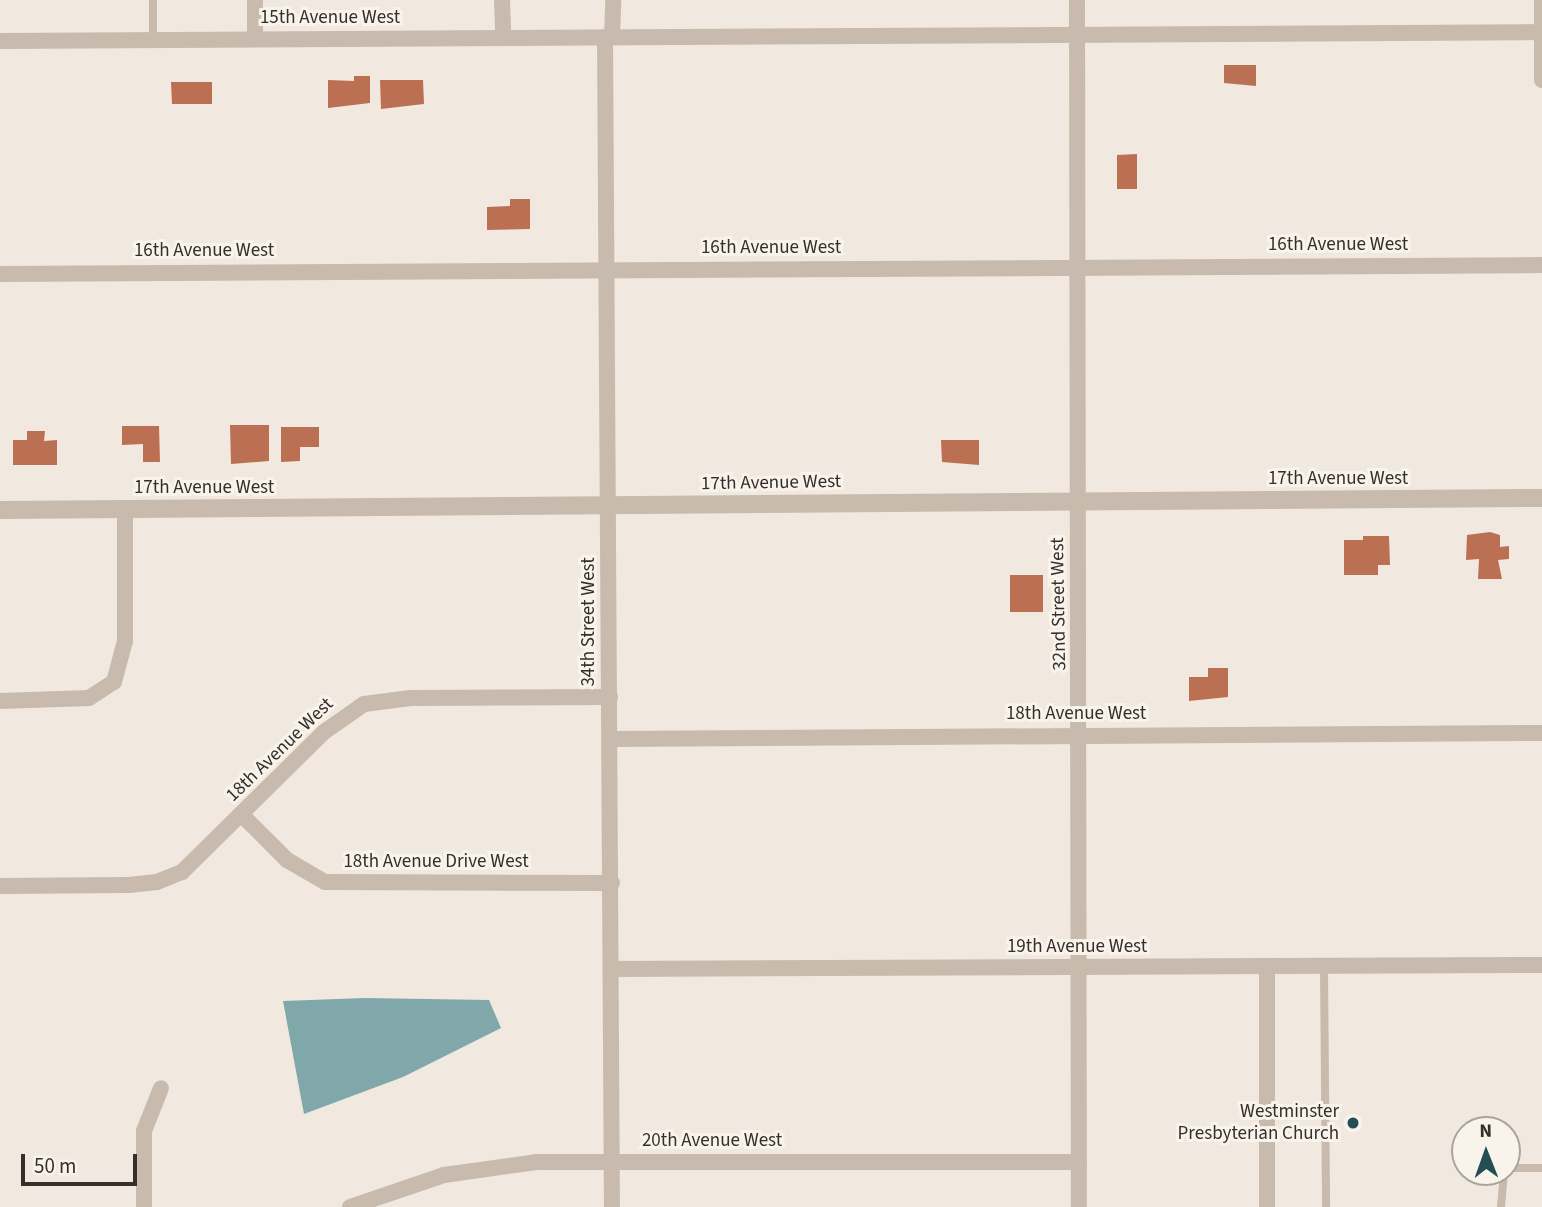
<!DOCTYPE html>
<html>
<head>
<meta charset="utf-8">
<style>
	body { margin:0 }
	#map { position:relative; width:1542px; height:1207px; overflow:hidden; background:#f1e9df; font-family:"Source Sans 3",sans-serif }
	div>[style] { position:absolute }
	.water>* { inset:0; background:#80a8ab }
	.building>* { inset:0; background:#bb7053 }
	.service>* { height:8px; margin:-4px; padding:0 4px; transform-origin:4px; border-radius:4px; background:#c8baac }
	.minor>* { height:16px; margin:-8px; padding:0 8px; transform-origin:8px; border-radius:8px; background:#c8baac }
	.tertiary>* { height:18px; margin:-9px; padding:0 9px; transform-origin:9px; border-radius:9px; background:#c8baac }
	.dots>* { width:19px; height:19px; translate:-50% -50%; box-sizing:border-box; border:4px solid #f8f3eb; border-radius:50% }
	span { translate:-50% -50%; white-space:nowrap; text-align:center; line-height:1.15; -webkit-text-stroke:6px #f8f3eb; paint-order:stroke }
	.street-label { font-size:19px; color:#362e2a }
	.poi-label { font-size:19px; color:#362e2a }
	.right { translate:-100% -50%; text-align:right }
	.north { position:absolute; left:1451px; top:1116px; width:70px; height:70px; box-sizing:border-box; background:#f8f3eb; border:2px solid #aaa49e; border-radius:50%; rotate:359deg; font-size:19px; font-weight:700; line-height:28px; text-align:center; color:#362e2a }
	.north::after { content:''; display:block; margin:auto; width:24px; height:32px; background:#234f54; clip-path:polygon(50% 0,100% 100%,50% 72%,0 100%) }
	.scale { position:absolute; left:21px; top:1154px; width:116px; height:32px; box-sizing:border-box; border:4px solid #362e2a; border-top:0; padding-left:9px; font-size:21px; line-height:24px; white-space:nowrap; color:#362e2a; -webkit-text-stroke:5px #f8f3eb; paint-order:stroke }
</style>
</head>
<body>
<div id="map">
	<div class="water">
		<div style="clip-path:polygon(365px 998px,489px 1000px,501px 1028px,403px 1077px,304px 1114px,283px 1001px)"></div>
	</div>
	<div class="building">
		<div style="clip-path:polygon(1224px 65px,1256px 65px,1256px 86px,1224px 83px)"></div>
		<div style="clip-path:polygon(354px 76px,370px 76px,370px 103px,328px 108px,328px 80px,354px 81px)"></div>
		<div style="clip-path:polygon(380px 80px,423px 80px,424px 104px,381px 109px)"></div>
		<div style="clip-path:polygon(171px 82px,212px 82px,212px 104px,172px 104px)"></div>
		<div style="clip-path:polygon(1137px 154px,1137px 189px,1117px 189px,1117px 155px)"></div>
		<div style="clip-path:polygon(510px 199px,530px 199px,530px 229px,487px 230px,487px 207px,510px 206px)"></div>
		<div style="clip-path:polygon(230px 425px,269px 425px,269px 461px,231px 464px)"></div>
		<div style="clip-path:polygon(122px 426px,159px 426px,160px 462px,143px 462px,143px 444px,122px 445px)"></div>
		<div style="clip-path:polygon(281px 427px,319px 427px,319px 447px,300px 447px,300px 461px,281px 462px)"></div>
		<div style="clip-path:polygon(27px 431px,45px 431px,44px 441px,57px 440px,57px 465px,13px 465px,13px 440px,27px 440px)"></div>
		<div style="clip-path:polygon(941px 440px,979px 440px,979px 465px,942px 462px)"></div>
		<div style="clip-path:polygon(1490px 532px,1500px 535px,1500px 547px,1509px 546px,1509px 559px,1498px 560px,1502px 579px,1478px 579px,1479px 559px,1466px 560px,1467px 535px)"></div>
		<div style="clip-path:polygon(1363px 536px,1389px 536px,1390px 565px,1378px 565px,1378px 575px,1344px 575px,1344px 540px,1363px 540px)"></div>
		<div style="clip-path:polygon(1010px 575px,1043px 575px,1043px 612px,1010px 612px)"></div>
		<div style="clip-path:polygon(1208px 668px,1228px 668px,1228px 697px,1189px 701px,1189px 677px,1208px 677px)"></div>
	</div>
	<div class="service">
		<div style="left:153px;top:0;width:40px;rotate:90deg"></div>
		<div style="left:1324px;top:967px;width:240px;rotate:89.5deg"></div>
		<div style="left:1507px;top:1168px;width:35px"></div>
		<div style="left:1501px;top:1207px;width:35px;rotate:-85deg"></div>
	</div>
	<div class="minor">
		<div style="left:255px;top:0;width:39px;rotate:90deg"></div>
		<div style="left:502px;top:0;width:37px;rotate:88deg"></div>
		<div style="left:1077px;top:0;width:1207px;rotate:89.91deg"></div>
		<div style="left:1542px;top:0;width:80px;rotate:90deg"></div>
		<div style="left:605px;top:37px;width:1170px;rotate:89.66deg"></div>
		<div style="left:612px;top:37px;width:37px;rotate:-88deg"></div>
		<div style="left:0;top:41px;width:1542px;rotate:-0.33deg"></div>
		<div style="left:0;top:274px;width:1542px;rotate:-0.33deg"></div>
		<div style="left:0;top:701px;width:89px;rotate:-1.9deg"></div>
		<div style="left:89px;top:698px;width:30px;rotate:-33deg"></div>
		<div style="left:114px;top:682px;width:42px;rotate:-75deg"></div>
		<div style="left:125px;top:641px;width:131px;rotate:-90deg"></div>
		<div style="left:611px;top:739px;width:931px;rotate:-0.37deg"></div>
		<div style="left:242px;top:815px;width:64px;rotate:45deg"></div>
		<div style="left:287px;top:860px;width:44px;rotate:30.1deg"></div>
		<div style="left:325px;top:882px;width:287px;rotate:0.2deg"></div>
		<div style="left:0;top:886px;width:129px;rotate:-0.4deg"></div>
		<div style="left:129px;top:885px;width:28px;rotate:-6deg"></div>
		<div style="left:157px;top:882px;width:27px;rotate:-22deg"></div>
		<div style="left:182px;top:872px;width:199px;rotate:-44.6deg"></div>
		<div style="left:324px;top:732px;width:49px;rotate:-35deg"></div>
		<div style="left:364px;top:704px;width:47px;rotate:-7.3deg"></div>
		<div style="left:411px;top:698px;width:199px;rotate:-0.3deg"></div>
		<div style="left:1267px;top:967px;width:240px;rotate:90deg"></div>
		<div style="left:611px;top:969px;width:931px;rotate:-0.25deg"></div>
		<div style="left:144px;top:1207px;width:76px;rotate:-90deg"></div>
		<div style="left:144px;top:1131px;width:46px;rotate:-68.4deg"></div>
		<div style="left:350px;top:1207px;width:99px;rotate:-18.8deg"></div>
		<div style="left:444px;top:1175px;width:93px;rotate:-8deg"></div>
		<div style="left:536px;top:1162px;width:543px"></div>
	</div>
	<div class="tertiary">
		<div style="left:0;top:510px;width:1542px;rotate:-0.45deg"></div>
	</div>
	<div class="dots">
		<div style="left:1353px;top:1123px;background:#234f54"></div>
	</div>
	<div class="street-label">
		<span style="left:330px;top:18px">15th Avenue West</span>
		<span style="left:1338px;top:245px">16th Avenue West</span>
		<span style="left:771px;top:248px">16th Avenue West</span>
		<span style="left:204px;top:251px">16th Avenue West</span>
		<span style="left:1338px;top:479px">17th Avenue West</span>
		<span style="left:771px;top:483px;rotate:-1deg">17th Avenue West</span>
		<span style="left:204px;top:488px">17th Avenue West</span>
		<span style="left:1059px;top:604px;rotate:-91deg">32nd Street West</span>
		<span style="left:589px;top:622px;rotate:-90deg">34th Street West</span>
		<span style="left:1076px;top:714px">18th Avenue West</span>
		<span style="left:280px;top:750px;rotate:-44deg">18th Avenue West</span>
		<span style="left:436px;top:862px">18th Avenue Drive West</span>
		<span style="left:1077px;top:947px">19th Avenue West</span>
		<span style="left:712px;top:1141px">20th Avenue West</span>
	</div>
	<div class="poi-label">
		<span class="right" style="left:1339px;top:1123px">Westminster<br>Presbyterian Church</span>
	</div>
	<div class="north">N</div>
	<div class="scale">50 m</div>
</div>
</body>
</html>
